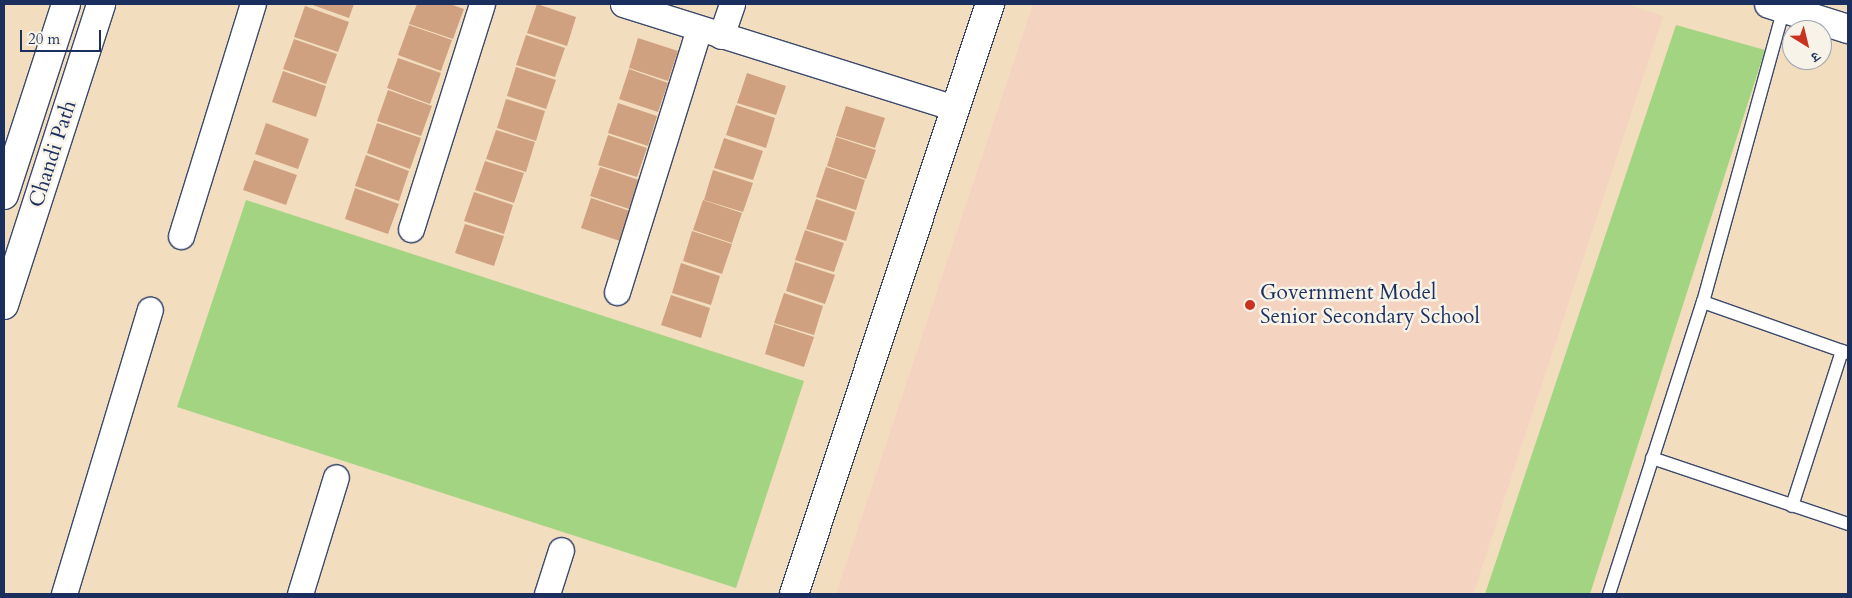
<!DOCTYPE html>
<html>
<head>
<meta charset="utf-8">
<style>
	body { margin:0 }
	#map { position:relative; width:1852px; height:598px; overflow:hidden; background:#f3ddbf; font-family:Cardo,"Noto Serif Devanagari",serif }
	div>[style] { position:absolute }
	.built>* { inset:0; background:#f4d3c0 }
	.green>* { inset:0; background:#a3d482 }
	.building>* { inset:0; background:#d0a180 }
	.roads { filter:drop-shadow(1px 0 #3b496d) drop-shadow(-1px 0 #3b496d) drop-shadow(0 1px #3b496d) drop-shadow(0 -1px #3b496d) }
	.lane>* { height:12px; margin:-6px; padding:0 6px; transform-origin:6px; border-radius:6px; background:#fff }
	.street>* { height:25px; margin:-12.5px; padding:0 12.5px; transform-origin:12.5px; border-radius:12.5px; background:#fff }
	.secondary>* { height:28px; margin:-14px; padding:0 14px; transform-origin:14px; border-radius:14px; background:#fff }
	.dots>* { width:14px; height:14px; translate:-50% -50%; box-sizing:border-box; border:2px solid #f7f3e8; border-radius:50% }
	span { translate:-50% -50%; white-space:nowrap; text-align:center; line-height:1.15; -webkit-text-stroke:5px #f7f3e8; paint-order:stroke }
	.street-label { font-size:21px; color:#1b2f5e }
	.poi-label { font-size:21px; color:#1b2f5e }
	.left { translate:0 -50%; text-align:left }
	.frame { position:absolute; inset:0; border:5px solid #1b2f5e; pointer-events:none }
	.north { position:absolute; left:1782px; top:20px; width:50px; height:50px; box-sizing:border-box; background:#f7f3e8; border:1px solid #9fa5b1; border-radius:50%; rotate:144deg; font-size:14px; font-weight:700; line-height:20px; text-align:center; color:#1b2f5e }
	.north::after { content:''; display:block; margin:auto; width:18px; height:22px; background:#c8321e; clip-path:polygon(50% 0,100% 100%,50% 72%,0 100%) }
	.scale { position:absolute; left:20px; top:30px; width:81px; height:22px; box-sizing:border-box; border:2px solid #1b2f5e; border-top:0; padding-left:6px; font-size:15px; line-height:18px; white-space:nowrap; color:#1b2f5e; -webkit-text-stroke:4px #f7f3e8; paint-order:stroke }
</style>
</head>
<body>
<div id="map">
	<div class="built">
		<div style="clip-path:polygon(1033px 4px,1625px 4px,1663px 16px,1473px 594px,836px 594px)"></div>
	</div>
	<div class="green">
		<div style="clip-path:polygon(1676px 25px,1765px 50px,1590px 594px,1485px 594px)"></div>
		<div style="clip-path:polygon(246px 200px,804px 381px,736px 588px,177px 407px)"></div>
	</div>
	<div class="building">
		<div style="clip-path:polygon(310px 4px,354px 4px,349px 18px)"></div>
		<div style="clip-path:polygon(417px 4px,450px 4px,464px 9px,453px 39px,409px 24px)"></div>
		<div style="clip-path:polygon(537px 4px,576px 17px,567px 46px,527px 33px)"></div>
		<div style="clip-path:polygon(305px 6px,349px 22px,338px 52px,294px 37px)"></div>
		<div style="clip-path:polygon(409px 25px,452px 40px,441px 71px,398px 55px)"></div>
		<div style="clip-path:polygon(526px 35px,565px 48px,555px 77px,516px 65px)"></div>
		<div style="clip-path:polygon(638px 38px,678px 51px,668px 81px,629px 68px)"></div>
		<div style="clip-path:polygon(294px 39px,337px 54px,326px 84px,283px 69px)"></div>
		<div style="clip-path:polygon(398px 58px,441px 73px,430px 104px,387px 88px)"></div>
		<div style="clip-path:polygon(516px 67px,556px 80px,546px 109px,507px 96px)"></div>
		<div style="clip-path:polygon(629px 69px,668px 83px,658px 112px,619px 99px)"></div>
		<div style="clip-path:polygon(283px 71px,326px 86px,316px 117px,272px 102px)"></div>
		<div style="clip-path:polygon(747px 73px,786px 86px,776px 115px,737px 103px)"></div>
		<div style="clip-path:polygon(388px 90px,432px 106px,421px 136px,377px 121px)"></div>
		<div style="clip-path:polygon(506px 99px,545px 111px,536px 141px,497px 128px)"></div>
		<div style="clip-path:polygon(618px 103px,657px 116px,648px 146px,608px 133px)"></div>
		<div style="clip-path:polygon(736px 105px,775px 118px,766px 148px,726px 135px)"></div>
		<div style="clip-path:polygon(846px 106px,885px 118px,875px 148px,836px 136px)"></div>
		<div style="clip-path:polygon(266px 123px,309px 139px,298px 169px,255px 154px)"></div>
		<div style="clip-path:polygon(377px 123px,421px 138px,410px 169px,367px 153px)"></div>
		<div style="clip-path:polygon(496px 130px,535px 142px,526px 172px,486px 159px)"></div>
		<div style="clip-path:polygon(608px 135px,647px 148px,637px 177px,598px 165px)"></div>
		<div style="clip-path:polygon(836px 137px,876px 150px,866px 179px,827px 166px)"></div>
		<div style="clip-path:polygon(724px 138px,763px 151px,753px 180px,714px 168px)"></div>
		<div style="clip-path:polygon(366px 155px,409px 171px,399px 201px,355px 186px)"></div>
		<div style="clip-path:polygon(254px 160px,297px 175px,286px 205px,243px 190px)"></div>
		<div style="clip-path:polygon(485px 161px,524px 173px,514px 203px,475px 190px)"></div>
		<div style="clip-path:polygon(600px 167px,639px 180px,629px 209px,590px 196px)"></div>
		<div style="clip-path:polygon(826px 167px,865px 180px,856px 210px,816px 197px)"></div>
		<div style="clip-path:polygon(713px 170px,753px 183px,743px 212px,704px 200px)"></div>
		<div style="clip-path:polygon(355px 188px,399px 204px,388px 234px,345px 219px)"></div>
		<div style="clip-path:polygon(474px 192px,513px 205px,504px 234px,464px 221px)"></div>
		<div style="clip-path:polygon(591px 198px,630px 211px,620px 241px,581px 228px)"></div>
		<div style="clip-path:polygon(816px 199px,855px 212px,846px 241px,806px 229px)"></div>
		<div style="clip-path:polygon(703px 200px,742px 213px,732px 243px,693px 230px)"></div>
		<div style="clip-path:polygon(465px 224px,504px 236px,494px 266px,455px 253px)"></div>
		<div style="clip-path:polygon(805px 230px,844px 243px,834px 272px,795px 260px)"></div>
		<div style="clip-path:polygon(692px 231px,732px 244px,722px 274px,683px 261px)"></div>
		<div style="clip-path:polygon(795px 262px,835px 275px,825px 304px,786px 291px)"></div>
		<div style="clip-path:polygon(681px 263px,720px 276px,711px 305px,672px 293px)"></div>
		<div style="clip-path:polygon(784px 293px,823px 306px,814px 335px,774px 323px)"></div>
		<div style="clip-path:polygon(671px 295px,710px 308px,701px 338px,661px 325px)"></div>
		<div style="clip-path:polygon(774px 324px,814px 337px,804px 367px,765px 354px)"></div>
	</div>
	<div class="roads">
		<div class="lane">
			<div style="left:1703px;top:302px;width:154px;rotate:19.4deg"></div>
			<div style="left:1652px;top:458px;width:207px;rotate:18.6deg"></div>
			<div style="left:1792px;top:506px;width:163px;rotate:-72.1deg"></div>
			<div style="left:1609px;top:594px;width:307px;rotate:-72.2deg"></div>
			<div style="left:1703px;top:302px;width:305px;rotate:-74.6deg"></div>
		</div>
		<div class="street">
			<div style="left:623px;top:4px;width:348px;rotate:17.4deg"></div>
			<div style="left:721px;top:36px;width:34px;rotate:-71deg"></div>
			<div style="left:411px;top:229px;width:236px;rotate:-72.5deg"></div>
			<div style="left:181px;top:236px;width:243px;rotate:-72.8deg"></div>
			<div style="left:617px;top:292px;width:276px;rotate:-72.7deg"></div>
			<div style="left:64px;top:594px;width:297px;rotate:-73.2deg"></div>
			<div style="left:300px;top:594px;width:122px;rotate:-72.9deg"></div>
			<div style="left:547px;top:594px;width:46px;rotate:-72.3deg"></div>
		</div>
		<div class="secondary">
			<div style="left:1769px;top:4px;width:83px;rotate:17.6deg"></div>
			<div style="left:4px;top:195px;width:201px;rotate:-72deg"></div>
			<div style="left:4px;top:305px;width:316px;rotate:-72.1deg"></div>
			<div style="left:794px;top:594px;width:622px;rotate:-71.62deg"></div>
		</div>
	</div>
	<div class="dots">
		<div style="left:1250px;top:305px;background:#c8321e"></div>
	</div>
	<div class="street-label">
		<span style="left:53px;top:154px;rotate:-72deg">Chandi Path</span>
	</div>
	<div class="poi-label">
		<span class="left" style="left:1260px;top:305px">Government Model<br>Senior Secondary School</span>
	</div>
	<div class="frame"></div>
	<div class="north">उ</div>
	<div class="scale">20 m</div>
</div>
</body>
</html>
